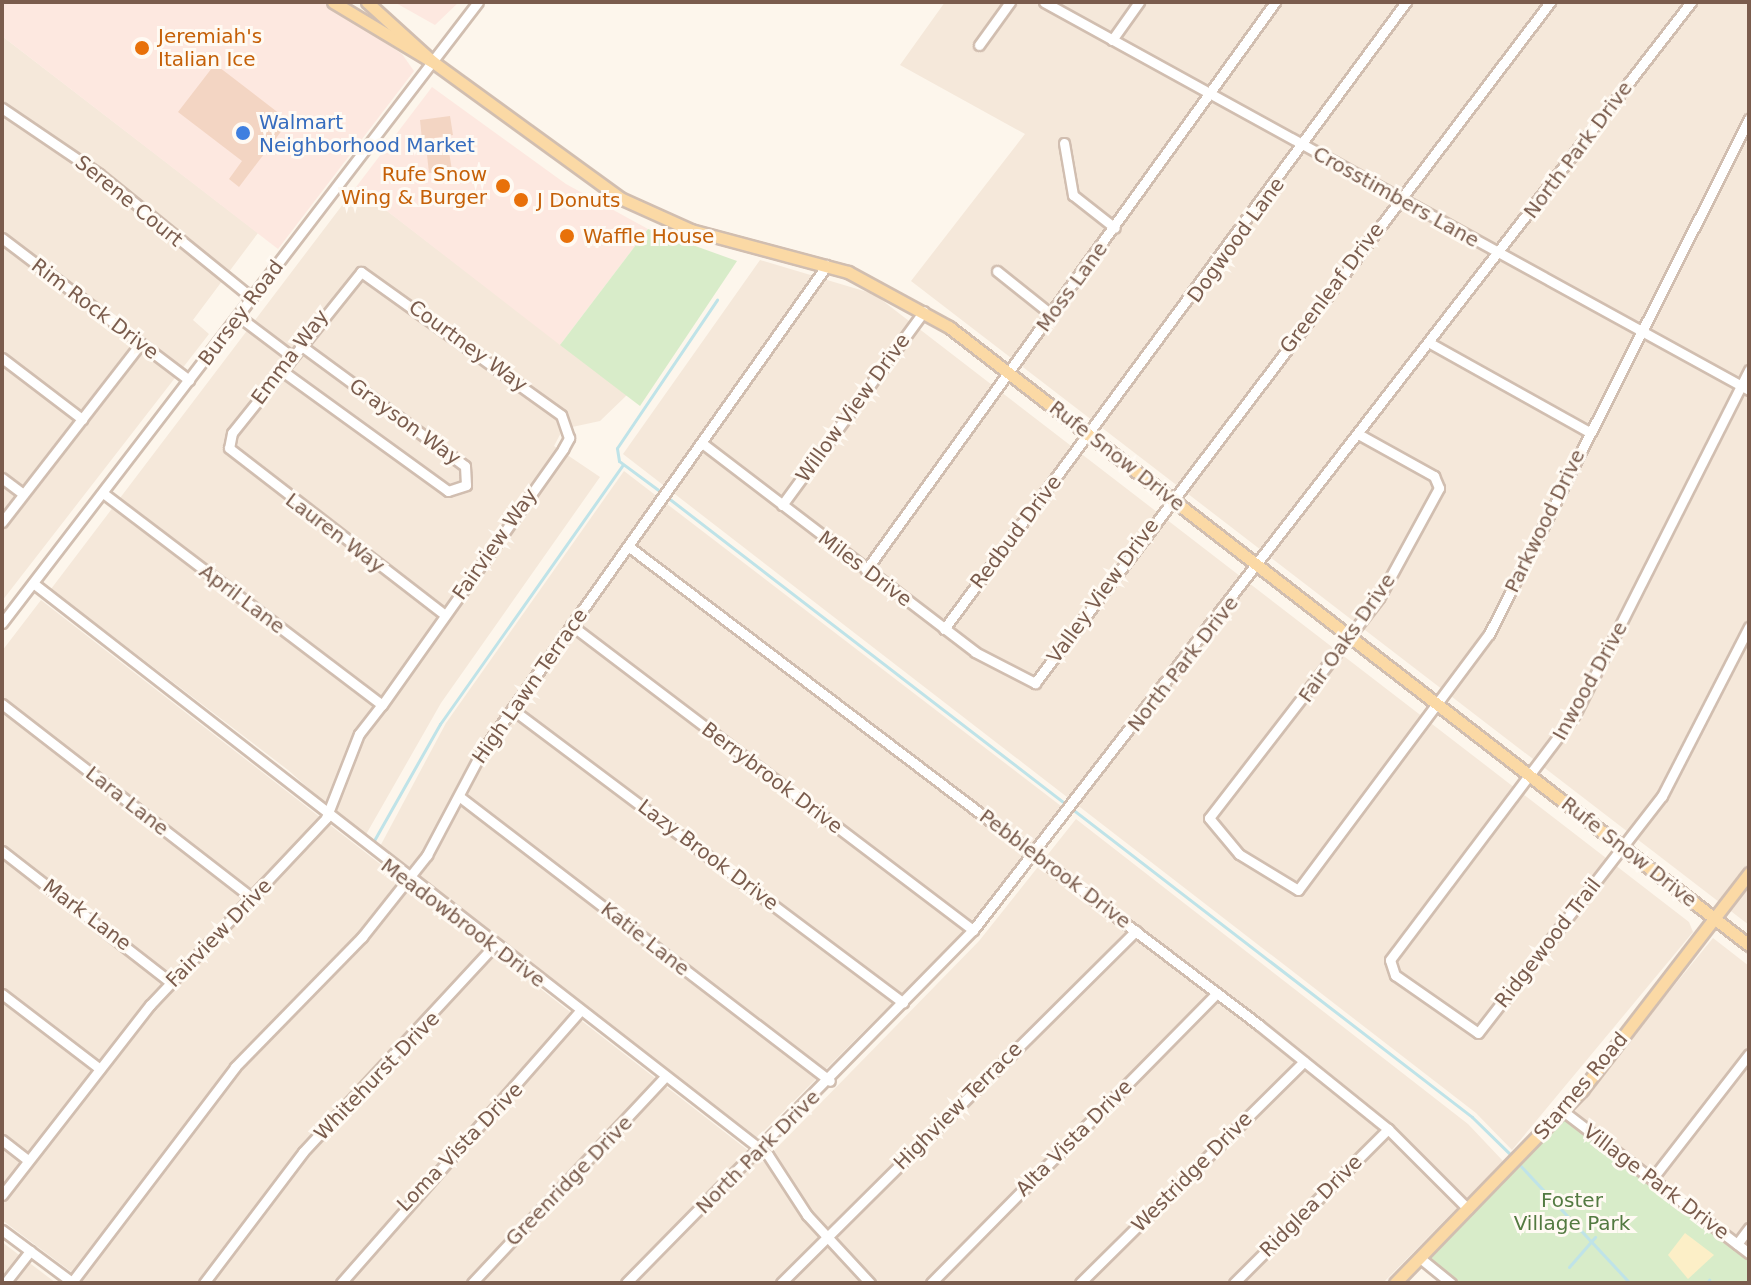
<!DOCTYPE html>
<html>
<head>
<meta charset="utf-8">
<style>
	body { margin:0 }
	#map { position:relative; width:1751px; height:1285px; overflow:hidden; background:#fdf6ec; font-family:"DejaVu Sans",sans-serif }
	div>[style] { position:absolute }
	.residential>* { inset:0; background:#f5e8da }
	.commercial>* { inset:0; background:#fde8e0 }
	.green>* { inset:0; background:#d8ecc9 }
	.sand>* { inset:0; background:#fcefc7 }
	.stream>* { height:3px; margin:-1.5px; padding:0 1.5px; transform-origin:1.5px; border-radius:1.5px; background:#bfe3e8 }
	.building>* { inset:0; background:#f3d5c3 }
	.roads { filter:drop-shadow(2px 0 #d1beb0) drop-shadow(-2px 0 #d1beb0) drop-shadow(0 2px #d1beb0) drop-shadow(0 -2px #d1beb0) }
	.minor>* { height:9px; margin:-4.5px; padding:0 4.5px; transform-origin:4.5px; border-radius:4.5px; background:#fff }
	.major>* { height:11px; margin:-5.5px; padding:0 5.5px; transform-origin:5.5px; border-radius:5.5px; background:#fbd9a5 }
	.dots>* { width:22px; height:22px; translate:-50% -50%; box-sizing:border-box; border:4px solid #fffaf3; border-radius:50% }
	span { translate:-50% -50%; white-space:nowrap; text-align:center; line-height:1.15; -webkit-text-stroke:6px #fffaf3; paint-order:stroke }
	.food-label { font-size:20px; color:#c56008 }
	.left { translate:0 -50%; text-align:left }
	.right { translate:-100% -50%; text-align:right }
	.shop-label { font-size:20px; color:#366cbe }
	.street-label { font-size:20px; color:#7a5c4d }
	.park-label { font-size:20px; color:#537a41 }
	.frame { position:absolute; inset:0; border:4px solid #7a5c4d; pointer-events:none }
</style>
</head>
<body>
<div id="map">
	<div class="residential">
		<div style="clip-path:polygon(945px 2px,1749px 2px,1749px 925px,911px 281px,1025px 134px,900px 65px)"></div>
		<div style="clip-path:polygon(2px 36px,258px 233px,193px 320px,209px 334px,2px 601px)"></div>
		<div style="clip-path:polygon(356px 187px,627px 395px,600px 421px,563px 429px,554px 446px,600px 477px,441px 703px,364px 838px,288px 770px,51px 589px)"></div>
		<div style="clip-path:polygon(760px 260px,874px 294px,1689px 922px,1693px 932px,1512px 1150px,1476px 1113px,623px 454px)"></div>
		<div style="clip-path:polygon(624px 471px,1061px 806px,973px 922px,757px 1138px,377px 852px,446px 723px)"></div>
		<div style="clip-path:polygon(41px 600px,763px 1162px,979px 941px,1076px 819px,1468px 1124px,1503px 1161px,1383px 1283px,86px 1283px,2px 1220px,2px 651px)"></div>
		<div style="clip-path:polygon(1713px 938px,1749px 966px,1749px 1261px,1566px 1118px)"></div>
		<div style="clip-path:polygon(2px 1242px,56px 1283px,2px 1283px)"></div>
	</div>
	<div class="commercial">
		<div style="clip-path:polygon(2px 2px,325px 2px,402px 54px,414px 71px,278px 249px,2px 36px)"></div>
		<div style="clip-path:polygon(394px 2px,459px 2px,435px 25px)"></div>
		<div style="clip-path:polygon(432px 87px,566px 184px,648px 229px,560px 345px,356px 187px)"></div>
	</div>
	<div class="green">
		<div style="clip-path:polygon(648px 229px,737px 261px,640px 406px,560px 345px)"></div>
		<div style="clip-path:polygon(1566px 1118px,1749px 1261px,1749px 1283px,1460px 1283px,1429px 1260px)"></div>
	</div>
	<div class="sand">
		<div style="clip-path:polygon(1685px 1233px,1714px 1255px,1688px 1279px,1668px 1255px)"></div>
	</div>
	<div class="stream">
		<div style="left:661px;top:492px;width:52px;rotate:-143.6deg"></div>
		<div style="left:619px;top:461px;width:13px;rotate:-99deg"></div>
		<div style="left:617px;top:448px;width:179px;rotate:-56deg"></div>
		<div style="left:667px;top:497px;width:1016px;rotate:37.6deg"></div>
		<div style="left:1472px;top:1117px;width:56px;rotate:44.3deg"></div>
		<div style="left:372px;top:844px;width:138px;rotate:-60.5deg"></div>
		<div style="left:440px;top:724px;width:317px;rotate:-54.8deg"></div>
		<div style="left:1517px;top:1162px;width:166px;rotate:47deg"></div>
		<div style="left:1569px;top:1267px;width:40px;rotate:-49deg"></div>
		<div style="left:1707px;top:1283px;width:4px;rotate:-56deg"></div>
	</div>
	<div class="building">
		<div style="clip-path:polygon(215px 64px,289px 121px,239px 187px,229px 179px,242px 161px,178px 112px)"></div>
		<div style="clip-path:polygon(450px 116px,453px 135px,422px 140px,420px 120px)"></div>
		<div style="clip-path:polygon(449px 152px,452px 170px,429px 173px,427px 155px)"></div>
	</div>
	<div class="roads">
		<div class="minor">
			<div style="left:1044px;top:2px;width:805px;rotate:28.83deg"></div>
			<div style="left:1112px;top:40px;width:47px;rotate:-54.6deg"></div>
			<div style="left:979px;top:45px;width:53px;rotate:-54.2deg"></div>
			<div style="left:2px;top:108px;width:117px;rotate:34.2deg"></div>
			<div style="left:99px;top:174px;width:197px;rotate:39deg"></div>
			<div style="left:1064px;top:143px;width:53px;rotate:80.2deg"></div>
			<div style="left:1073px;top:195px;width:53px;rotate:38.2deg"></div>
			<div style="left:2px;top:238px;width:235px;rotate:37.2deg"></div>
			<div style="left:997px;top:271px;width:70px;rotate:38.7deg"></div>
			<div style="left:238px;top:316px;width:66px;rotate:37deg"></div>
			<div style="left:1430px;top:343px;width:182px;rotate:29.2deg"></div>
			<div style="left:2px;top:358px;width:101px;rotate:37.3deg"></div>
			<div style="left:281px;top:370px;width:206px;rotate:35.9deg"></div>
			<div style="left:448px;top:491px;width:19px;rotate:-18deg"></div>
			<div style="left:466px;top:485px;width:19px;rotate:-93deg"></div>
			<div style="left:465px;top:466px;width:205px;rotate:-143.7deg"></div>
			<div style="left:1749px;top:370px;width:384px;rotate:116.8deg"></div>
			<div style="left:1576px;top:713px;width:309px;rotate:127deg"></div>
			<div style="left:1390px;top:960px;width:16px;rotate:72deg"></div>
			<div style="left:1395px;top:975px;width:101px;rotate:34.9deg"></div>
			<div style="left:1478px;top:1033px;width:300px;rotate:-52.2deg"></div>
			<div style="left:1662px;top:796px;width:190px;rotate:-62.8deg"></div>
			<div style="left:1360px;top:435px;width:85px;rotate:29deg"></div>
			<div style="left:1434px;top:476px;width:13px;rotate:67deg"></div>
			<div style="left:1439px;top:488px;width:125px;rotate:118.6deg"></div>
			<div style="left:1379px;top:598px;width:278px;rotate:127.7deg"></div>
			<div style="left:1209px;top:818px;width:47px;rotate:50.2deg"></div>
			<div style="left:1239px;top:854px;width:69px;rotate:31.4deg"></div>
			<div style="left:1298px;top:890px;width:319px;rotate:-53.3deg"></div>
			<div style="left:1489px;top:634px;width:577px;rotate:-63.21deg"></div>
			<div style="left:702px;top:443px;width:344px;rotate:37.4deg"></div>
			<div style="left:975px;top:652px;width:68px;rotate:27.3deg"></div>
			<div style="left:1035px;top:683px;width:854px;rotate:-52.9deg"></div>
			<div style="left:2px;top:478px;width:26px;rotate:37deg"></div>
			<div style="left:103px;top:493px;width:350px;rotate:37.2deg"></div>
			<div style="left:782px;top:505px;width:240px;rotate:-53.8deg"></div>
			<div style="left:2px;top:522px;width:225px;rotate:-52.2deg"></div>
			<div style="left:628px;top:546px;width:792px;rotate:37.2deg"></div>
			<div style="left:1259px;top:1025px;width:166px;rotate:38.9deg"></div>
			<div style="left:1388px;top:1129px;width:113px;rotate:45deg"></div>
			<div style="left:866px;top:570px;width:700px;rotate:-54.24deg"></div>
			<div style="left:33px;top:583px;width:931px;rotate:37.89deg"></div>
			<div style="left:768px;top:1155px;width:72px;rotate:57deg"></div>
			<div style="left:807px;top:1215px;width:93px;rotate:47.2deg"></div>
			<div style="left:2px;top:623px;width:782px;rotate:-52.53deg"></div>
			<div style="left:571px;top:625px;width:505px;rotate:37.19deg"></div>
			<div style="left:944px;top:629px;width:779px;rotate:-53.62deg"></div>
			<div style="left:2px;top:704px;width:316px;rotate:37.8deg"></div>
			<div style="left:512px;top:709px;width:489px;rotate:36.9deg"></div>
			<div style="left:460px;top:797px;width:466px;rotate:37.5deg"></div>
			<div style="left:2px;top:851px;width:213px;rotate:37.9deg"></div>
			<div style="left:2px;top:994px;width:123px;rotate:37.4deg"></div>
			<div style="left:1563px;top:1111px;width:234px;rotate:37.4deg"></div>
			<div style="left:2px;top:1140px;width:33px;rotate:38deg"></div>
			<div style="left:1652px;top:1179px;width:158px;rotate:-52.2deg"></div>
			<div style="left:2px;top:1195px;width:241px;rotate:-52.1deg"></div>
			<div style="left:150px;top:1005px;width:257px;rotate:-46.7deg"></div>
			<div style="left:326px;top:818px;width:90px;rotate:-68.6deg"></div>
			<div style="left:359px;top:734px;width:37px;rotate:-52deg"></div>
			<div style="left:382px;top:705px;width:314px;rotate:-54.7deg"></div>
			<div style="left:563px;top:449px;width:13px;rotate:-61deg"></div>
			<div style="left:569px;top:438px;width:24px;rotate:-109deg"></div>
			<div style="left:561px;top:415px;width:246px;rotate:-144.4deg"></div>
			<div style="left:361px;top:272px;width:206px;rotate:128.7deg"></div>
			<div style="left:232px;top:433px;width:15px;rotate:101deg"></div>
			<div style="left:229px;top:448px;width:273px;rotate:37.7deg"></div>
			<div style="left:2px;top:1230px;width:89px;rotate:36.7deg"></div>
			<div style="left:1737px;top:1244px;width:20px;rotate:-53deg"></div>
			<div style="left:1420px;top:1258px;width:40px;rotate:39deg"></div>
			<div style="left:72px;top:1282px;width:270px;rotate:-52.8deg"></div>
			<div style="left:235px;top:1067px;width:182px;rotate:-45.7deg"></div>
			<div style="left:362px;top:937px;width:105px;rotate:-51.6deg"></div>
			<div style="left:427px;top:855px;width:115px;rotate:-62.1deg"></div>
			<div style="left:481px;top:753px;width:598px;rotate:-54.66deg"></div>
			<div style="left:5px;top:1283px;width:41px;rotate:-52deg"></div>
			<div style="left:204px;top:1283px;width:164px;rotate:-52.9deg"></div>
			<div style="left:303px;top:1152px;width:280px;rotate:-47.2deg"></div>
			<div style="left:341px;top:1283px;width:361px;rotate:-48.7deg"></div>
			<div style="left:472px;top:1283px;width:282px;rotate:-46.9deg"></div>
			<div style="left:626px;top:1283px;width:495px;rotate:-45.5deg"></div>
			<div style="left:973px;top:930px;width:1173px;rotate:-52.27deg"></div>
			<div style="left:781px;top:1283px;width:500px;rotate:-44.8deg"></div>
			<div style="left:931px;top:1283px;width:407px;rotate:-45.4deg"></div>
			<div style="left:1080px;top:1283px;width:315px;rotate:-44.7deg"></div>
			<div style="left:1234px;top:1283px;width:218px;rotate:-45deg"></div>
		</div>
		<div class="major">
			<div style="left:333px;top:2px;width:114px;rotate:31deg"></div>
			<div style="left:367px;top:2px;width:89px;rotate:42.3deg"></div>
			<div style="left:433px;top:62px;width:231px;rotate:36deg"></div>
			<div style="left:620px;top:198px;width:78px;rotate:24.3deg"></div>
			<div style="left:691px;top:230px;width:163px;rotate:15deg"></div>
			<div style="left:848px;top:272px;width:115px;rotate:28.6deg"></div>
			<div style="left:949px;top:327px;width:1011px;rotate:37.69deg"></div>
			<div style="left:1395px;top:1283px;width:269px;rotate:-45.9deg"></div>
			<div style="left:1582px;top:1090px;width:274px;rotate:-52.4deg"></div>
		</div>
	</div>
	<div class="dots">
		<div style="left:142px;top:48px;background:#e8710a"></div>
		<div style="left:243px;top:133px;background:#3f7fe0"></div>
		<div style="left:503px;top:186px;background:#e8710a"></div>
		<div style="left:521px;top:200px;background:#e8710a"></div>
		<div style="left:567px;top:236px;background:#e8710a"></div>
	</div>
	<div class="food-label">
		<span class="left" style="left:158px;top:48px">Jeremiah's<br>Italian Ice</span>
		<span class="right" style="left:487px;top:186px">Rufe Snow<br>Wing &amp; Burger</span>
		<span class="left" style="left:537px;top:200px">J Donuts</span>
		<span class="left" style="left:583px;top:236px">Waffle House</span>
	</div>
	<div class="shop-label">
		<span class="left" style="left:259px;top:134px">Walmart<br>Neighborhood Market</span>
	</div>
	<div class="street-label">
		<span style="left:1578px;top:150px;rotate:-53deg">North Park Drive</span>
		<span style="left:1396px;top:197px;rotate:29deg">Crosstimbers Lane</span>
		<span style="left:129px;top:201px;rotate:39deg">Serene Court</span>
		<span style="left:1236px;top:240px;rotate:-54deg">Dogwood Lane</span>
		<span style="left:1072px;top:287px;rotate:-54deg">Moss Lane</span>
		<span style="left:1332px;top:288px;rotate:-53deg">Greenleaf Drive</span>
		<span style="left:95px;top:309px;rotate:37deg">Rim Rock Drive</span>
		<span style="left:241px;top:313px;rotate:-53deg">Bursey Road</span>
		<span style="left:468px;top:346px;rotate:36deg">Courtney Way</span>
		<span style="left:290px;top:357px;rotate:-53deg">Emma Way</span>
		<span style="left:853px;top:408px;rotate:-54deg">Willow View Drive</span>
		<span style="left:405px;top:422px;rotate:36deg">Grayson Way</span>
		<span style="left:1117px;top:456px;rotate:38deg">Rufe Snow Drive</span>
		<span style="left:1545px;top:521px;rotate:-64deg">Parkwood Drive</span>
		<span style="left:1016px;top:532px;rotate:-53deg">Redbud Drive</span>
		<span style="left:335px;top:533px;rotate:37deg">Lauren Way</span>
		<span style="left:495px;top:544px;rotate:-55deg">Fairview Way</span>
		<span style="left:865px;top:569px;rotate:37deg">Miles Drive</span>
		<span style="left:1103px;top:591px;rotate:-54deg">Valley View Drive</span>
		<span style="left:242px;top:599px;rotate:37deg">April Lane</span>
		<span style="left:1347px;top:638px;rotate:-55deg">Fair Oaks Drive</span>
		<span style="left:1183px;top:664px;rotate:-52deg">North Park Drive</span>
		<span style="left:1590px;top:681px;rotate:-61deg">Inwood Drive</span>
		<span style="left:530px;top:686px;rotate:-55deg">High Lawn Terrace</span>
		<span style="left:772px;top:778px;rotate:37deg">Berrybrook Drive</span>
		<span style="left:127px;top:801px;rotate:38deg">Lara Lane</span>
		<span style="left:1629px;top:852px;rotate:38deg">Rufe Snow Drive</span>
		<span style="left:708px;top:855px;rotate:37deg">Lazy Brook Drive</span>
		<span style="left:1055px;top:869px;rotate:37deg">Pebblebrook Drive</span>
		<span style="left:87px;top:915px;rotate:37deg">Mark Lane</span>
		<span style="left:463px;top:923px;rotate:37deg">Meadowbrook Drive</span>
		<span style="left:219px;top:933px;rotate:-46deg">Fairview Drive</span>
		<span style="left:645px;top:939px;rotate:38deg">Katie Lane</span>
		<span style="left:1548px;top:943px;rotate:-52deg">Ridgewood Trail</span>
		<span style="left:377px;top:1076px;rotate:-46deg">Whitehurst Drive</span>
		<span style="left:1581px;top:1086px;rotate:-50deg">Starnes Road</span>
		<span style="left:958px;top:1106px;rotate:-45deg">Highview Terrace</span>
		<span style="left:1074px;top:1138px;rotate:-45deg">Alta Vista Drive</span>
		<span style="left:460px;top:1147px;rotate:-46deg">Loma Vista Drive</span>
		<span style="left:758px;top:1152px;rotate:-45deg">North Park Drive</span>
		<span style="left:1192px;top:1172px;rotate:-45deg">Westridge Drive</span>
		<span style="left:569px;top:1181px;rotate:-46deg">Greenridge Drive</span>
		<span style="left:1656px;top:1182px;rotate:37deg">Village Park Drive</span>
		<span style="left:1311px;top:1206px;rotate:-45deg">Ridglea Drive</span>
	</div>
	<div class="park-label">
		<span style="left:1572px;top:1212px">Foster<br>Village Park</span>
	</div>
	<div class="frame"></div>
</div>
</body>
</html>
